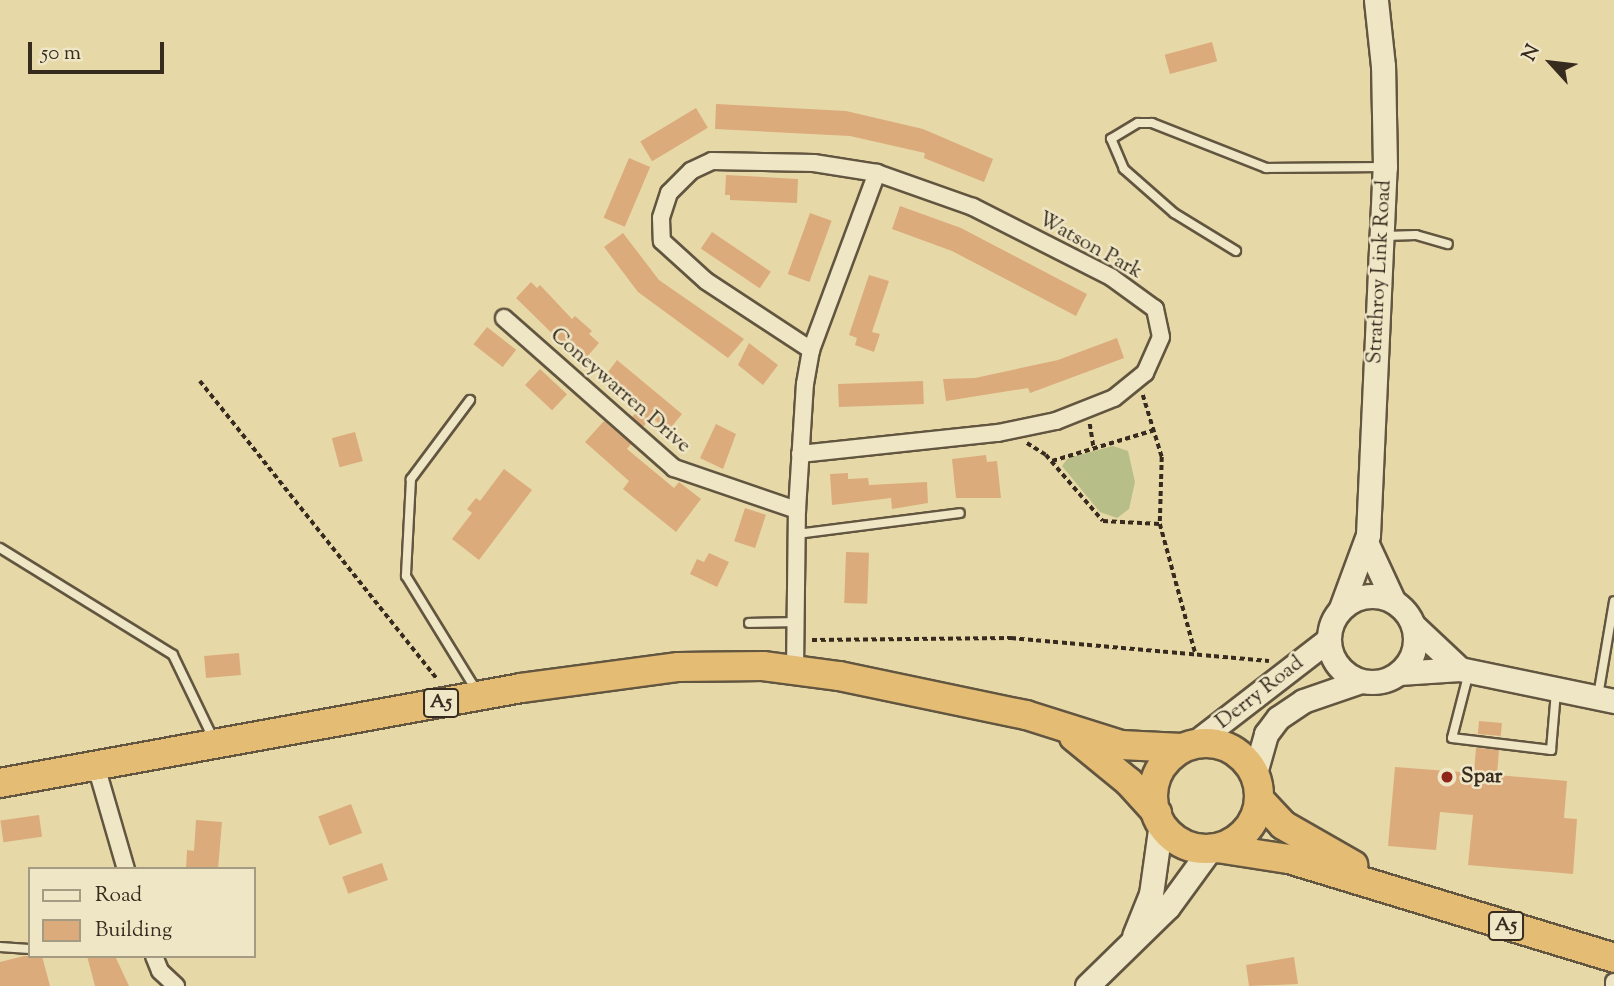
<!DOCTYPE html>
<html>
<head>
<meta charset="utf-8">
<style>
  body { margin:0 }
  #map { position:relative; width:1614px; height:986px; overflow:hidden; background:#e7d8a7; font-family:"Sorts Mill Goudy",serif }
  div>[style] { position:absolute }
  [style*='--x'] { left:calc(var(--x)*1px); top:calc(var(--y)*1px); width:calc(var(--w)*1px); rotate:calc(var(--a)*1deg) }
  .green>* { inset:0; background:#b7be87 }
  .building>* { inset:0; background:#dcab7c; transform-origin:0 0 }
  .path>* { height:3.5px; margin-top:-1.75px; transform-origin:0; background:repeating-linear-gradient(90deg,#362b1e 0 5px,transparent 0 8.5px) }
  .roads { filter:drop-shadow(2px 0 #625640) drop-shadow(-2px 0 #625640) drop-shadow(0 2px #625640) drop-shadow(0 -2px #625640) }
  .lane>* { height:8px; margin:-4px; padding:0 4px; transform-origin:4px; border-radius:4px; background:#efe6c6 }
  .street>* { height:16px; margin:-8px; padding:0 8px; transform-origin:8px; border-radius:8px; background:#efe6c6 }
  .secondary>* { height:23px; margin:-11.5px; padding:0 11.5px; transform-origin:11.5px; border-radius:11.5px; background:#efe6c6 }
  .secondary>.ring { margin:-11.5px; padding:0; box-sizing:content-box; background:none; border:23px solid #efe6c6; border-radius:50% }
  .highway>* { height:28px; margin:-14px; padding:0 14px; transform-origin:14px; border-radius:14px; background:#e4bc74 }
  .highway>.ring { margin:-14px; padding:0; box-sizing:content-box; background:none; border:28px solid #e4bc74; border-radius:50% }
  .dots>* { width:19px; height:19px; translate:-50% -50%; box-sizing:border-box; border:4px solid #efe6c6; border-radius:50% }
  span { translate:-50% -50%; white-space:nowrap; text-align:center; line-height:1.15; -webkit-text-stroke:5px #efe6c6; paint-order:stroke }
  .shield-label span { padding:2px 5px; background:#efe6c6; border:2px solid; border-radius:5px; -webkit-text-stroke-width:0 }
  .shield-label { font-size:19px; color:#362b1e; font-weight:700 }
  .street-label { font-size:21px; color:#362b1e }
  .poi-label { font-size:21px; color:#362b1e; font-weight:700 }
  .left { translate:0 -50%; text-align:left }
  .legend { position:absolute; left:28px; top:867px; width:228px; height:91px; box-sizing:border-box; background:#efe6c6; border:2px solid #a59b83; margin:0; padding:9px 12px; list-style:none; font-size:21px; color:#362b1e }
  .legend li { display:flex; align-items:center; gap:14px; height:35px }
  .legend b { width:35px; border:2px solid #a59b83 }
  .north { position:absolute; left:1516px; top:28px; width:70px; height:70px; -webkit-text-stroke:5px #efe6c6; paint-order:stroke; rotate:297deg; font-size:19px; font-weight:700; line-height:28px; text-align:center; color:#362b1e }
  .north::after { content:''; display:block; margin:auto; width:24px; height:32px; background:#362b1e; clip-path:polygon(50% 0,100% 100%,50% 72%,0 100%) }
  .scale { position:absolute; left:28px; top:42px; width:136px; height:32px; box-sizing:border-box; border:4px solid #362b1e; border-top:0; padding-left:9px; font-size:21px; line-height:24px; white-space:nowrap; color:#362b1e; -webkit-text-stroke:5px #efe6c6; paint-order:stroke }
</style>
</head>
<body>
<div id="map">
  <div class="green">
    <i style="clip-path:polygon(1113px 446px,1128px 451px,1135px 482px,1129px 509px,1117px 518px,1100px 512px,1062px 466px,1068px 458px)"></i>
  </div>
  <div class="building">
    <i style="left:1212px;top:42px;width:20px;height:49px;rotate:75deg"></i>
    <i style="clip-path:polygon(716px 104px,846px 111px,923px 129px,993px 159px,984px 182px,924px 158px,925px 153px,850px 136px,715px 129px)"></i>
    <i style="left:696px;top:108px;width:23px;height:65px;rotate:59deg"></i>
    <i style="left:629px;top:158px;width:23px;height:65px;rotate:23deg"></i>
    <i style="clip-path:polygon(726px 175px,798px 179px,797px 203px,730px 200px,730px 195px,725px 195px)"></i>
    <i style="clip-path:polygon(900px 206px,961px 228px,1087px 294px,1076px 316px,952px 251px,892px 229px)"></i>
    <i style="left:810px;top:213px;width:23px;height:65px;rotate:20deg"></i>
    <i style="left:712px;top:232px;width:71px;height:20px;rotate:34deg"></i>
    <i style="clip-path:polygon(623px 233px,659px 280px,744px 339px,728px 358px,638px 292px,604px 247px)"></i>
    <i style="clip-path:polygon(869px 275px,889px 281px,872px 332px,880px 334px,874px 352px,855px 345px,857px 338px,849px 335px)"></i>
    <i style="clip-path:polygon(531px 282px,537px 288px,540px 285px,572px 319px,575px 316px,592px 331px,589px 334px,599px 343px,585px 359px,569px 344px,566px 347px,516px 298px)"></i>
    <i style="left:487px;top:327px;width:37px;height:22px;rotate:38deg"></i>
    <i style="clip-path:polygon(1117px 338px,1124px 358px,1092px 370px,1030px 393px,1028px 388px,946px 401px,943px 379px,975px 378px,1058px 360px)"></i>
    <i style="clip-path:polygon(749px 343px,778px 365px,763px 385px,738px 365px)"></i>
    <i style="clip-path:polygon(617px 360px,682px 414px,668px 431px,651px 417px,643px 427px,632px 417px,640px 408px,602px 380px)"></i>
    <i style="left:540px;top:369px;width:37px;height:22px;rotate:43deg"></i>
    <i style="left:923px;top:381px;width:23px;height:85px;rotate:88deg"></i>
    <i style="clip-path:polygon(604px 421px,631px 444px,627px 449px,674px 488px,679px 482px,701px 499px,676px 532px,623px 489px,629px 481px,585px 442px)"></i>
    <i style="clip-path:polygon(716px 424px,736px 434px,723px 469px,700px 458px)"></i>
    <i style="left:355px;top:432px;width:30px;height:24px;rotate:75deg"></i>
    <i style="clip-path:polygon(986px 455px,987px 462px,997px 461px,1001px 498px,956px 498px,952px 459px)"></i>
    <i style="clip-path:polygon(504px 469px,532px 490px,479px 560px,452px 539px,472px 513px,467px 509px,476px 498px,480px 501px)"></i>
    <i style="clip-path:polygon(848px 473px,848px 479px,868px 478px,869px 485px,927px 482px,928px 503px,892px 509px,891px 498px,832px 505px,830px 474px)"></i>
    <i style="left:745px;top:508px;width:22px;height:35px;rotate:18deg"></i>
    <i style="left:846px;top:552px;width:23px;height:51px;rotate:2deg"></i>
    <i style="clip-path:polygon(709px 553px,729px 562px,717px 587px,690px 574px,697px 559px,704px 562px)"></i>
    <i style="left:239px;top:653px;width:22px;height:35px;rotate:85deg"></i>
    <i style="left:1479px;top:721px;width:23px;height:13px;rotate:5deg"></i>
    <i style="clip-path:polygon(1476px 748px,1499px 750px,1497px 775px,1567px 781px,1564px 818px,1577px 819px,1573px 874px,1468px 865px,1473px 815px,1440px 812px,1436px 850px,1388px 846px,1395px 767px,1474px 773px)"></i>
    <i style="left:351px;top:804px;width:31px;height:35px;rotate:69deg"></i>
    <i style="left:39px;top:815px;width:22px;height:39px;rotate:82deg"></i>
    <i style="clip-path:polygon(196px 820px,222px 822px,218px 869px,186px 869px,187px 850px,194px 851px)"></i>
    <i style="left:382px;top:863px;width:18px;height:42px;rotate:71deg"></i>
    <i style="clip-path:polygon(24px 956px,42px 956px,50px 986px,0 986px,0 962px)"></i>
    <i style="clip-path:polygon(87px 956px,115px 956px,129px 986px,95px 986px)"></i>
    <i style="clip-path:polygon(1294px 957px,1298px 984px,1249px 986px,1246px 965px)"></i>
  </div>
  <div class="path">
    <i style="--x:200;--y:381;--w:382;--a:51.5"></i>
    <i style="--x:1143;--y:395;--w:65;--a:73"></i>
    <i style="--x:1162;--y:457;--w:67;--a:91.7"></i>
    <i style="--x:1160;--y:524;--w:133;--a:74.7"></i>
    <i style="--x:1090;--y:424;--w:25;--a:81"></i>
    <i style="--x:1027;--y:443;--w:22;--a:32"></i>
    <i style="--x:1046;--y:455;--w:87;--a:49.2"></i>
    <i style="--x:1103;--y:521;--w:57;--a:3"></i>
    <i style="--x:1052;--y:461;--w:108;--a:-16.8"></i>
    <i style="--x:812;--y:640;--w:199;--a:-0.6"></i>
    <i style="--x:1011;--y:638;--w:259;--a:5.1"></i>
  </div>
  <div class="roads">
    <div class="lane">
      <i style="--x:1385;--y:236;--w:31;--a:-2"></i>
      <i style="--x:1416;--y:235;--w:33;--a:16"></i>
      <i style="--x:1236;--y:251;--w:73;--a:-148.5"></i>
      <i style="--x:1174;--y:213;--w:67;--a:-138.7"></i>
      <i style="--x:1124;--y:169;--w:33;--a:-113"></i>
      <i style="--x:1111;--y:139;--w:31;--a:-31"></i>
      <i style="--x:1138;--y:123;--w:14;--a:0"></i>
      <i style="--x:1152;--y:123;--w:123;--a:21.5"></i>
      <i style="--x:1266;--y:168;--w:116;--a:-0.5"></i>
      <i style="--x:470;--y:400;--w:99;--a:126.8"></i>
      <i style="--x:411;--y:479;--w:97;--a:93"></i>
      <i style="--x:406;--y:576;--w:134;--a:58.4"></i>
      <i style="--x:797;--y:534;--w:164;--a:-7.3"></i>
      <i style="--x:0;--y:548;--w:203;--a:31.7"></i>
      <i style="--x:173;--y:655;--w:92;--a:64.3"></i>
      <i style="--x:749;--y:623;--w:47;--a:-1.2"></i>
      <i style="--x:1469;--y:672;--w:68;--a:104.4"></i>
      <i style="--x:1452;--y:738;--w:100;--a:6.9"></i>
      <i style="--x:1551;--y:750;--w:58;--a:-85.1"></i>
      <i style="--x:1598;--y:696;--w:96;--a:-80.4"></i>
      <i style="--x:0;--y:947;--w:29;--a:4"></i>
    </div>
    <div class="street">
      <i style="--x:504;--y:318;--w:227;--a:41.4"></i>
      <i style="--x:674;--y:468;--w:130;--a:18.9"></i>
      <i style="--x:800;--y:454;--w:199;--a:-6.1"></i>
      <i style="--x:998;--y:433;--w:59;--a:-11.7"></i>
      <i style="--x:1056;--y:421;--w:62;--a:-21.6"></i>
      <i style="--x:1114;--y:398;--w:40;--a:-39"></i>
      <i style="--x:1145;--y:373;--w:39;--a:-66"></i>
      <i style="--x:1161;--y:337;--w:29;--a:-102"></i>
      <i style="--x:1155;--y:309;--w:54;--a:-144"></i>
      <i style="--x:1111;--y:277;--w:155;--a:-153.1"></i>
      <i style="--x:973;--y:207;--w:102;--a:-160.5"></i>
      <i style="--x:877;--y:173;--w:64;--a:-171"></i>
      <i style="--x:814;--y:163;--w:102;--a:-178.9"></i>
      <i style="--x:712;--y:161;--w:23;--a:155"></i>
      <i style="--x:691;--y:171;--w:31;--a:135"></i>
      <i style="--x:669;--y:193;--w:26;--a:108"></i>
      <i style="--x:661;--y:218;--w:23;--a:88"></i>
      <i style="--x:662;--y:241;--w:59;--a:42.3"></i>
      <i style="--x:706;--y:281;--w:126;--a:33.3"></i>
      <i style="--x:795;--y:670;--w:160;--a:-89.3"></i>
      <i style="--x:797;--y:510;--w:126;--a:-86.4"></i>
      <i style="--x:805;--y:384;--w:35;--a:-80"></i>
      <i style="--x:811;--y:350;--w:189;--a:-69.6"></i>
      <i style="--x:96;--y:766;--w:107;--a:73.8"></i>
      <i style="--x:154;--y:956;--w:16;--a:68"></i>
      <i style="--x:160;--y:971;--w:22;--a:43"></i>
      <i style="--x:1614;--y:986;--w:4;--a:-90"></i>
    </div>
    <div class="secondary">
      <i style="--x:1367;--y:544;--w:62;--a:65.1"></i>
      <i class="ring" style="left:1329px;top:596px;width:63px;height:63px"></i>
      <i style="--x:1341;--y:608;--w:78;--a:-69.7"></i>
      <i style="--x:1368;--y:535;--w:368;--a:-87.4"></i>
      <i style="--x:1385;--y:167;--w:101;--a:-91.1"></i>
      <i style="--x:1383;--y:66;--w:66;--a:-96.1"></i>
      <i style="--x:1414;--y:626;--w:63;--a:43.1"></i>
      <i style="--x:1399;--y:673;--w:61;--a:-3.8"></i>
      <i style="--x:1460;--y:669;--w:157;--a:11.7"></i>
      <i style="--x:1192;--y:745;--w:172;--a:-37.7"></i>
      <i style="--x:1255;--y:773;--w:41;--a:-74.2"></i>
      <i style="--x:1266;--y:734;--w:20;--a:-53"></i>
      <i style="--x:1278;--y:718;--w:30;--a:-34"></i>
      <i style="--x:1303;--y:701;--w:61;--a:-19"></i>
      <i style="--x:1134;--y:936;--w:45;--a:-68"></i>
      <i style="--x:1151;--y:894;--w:72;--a:-82"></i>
      <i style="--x:1087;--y:986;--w:113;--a:-44.3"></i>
      <i style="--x:1168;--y:907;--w:73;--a:-53.9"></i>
    </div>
    <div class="highway">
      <i style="--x:1074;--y:737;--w:71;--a:39.3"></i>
      <i style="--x:1129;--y:782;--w:42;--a:47.9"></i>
      <i class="ring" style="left:1153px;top:743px;width:78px;height:78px"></i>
      <i style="--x:0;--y:783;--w:530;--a:-10.33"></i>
      <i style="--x:521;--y:688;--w:159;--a:-7.6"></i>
      <i style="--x:679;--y:667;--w:84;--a:-0.7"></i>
      <i style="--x:763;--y:666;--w:77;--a:7.5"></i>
      <i style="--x:839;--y:676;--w:191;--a:11.8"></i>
      <i style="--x:1026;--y:715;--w:100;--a:17.5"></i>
      <i style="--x:1121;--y:745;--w:61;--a:2.8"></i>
      <i style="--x:1259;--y:799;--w:35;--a:47"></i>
      <i style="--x:1283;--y:825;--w:81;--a:29.7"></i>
      <i style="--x:1217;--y:848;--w:73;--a:8.7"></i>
      <i style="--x:1289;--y:859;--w:340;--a:16.9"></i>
    </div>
  </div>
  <div class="dots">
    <i style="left:1447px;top:777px;background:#8f2418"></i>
  </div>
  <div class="shield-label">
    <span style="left:441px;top:703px">A5</span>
    <span style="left:1506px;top:926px">A5</span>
  </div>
  <div class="street-label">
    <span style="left:1090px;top:246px;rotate:29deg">Watson Park</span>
    <span style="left:1380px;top:272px;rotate:-87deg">Strathroy Link Road</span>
    <span style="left:620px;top:391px;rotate:41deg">Coneywarren Drive</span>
    <span style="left:1260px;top:693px;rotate:-38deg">Derry Road</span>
  </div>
  <div class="poi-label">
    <span class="left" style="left:1461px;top:777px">Spar</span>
  </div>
  <ul class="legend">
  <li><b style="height:9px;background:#efe6c6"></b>Road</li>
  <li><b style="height:19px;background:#dcab7c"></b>Building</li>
  </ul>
  <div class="north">N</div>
  <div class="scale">50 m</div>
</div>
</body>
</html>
